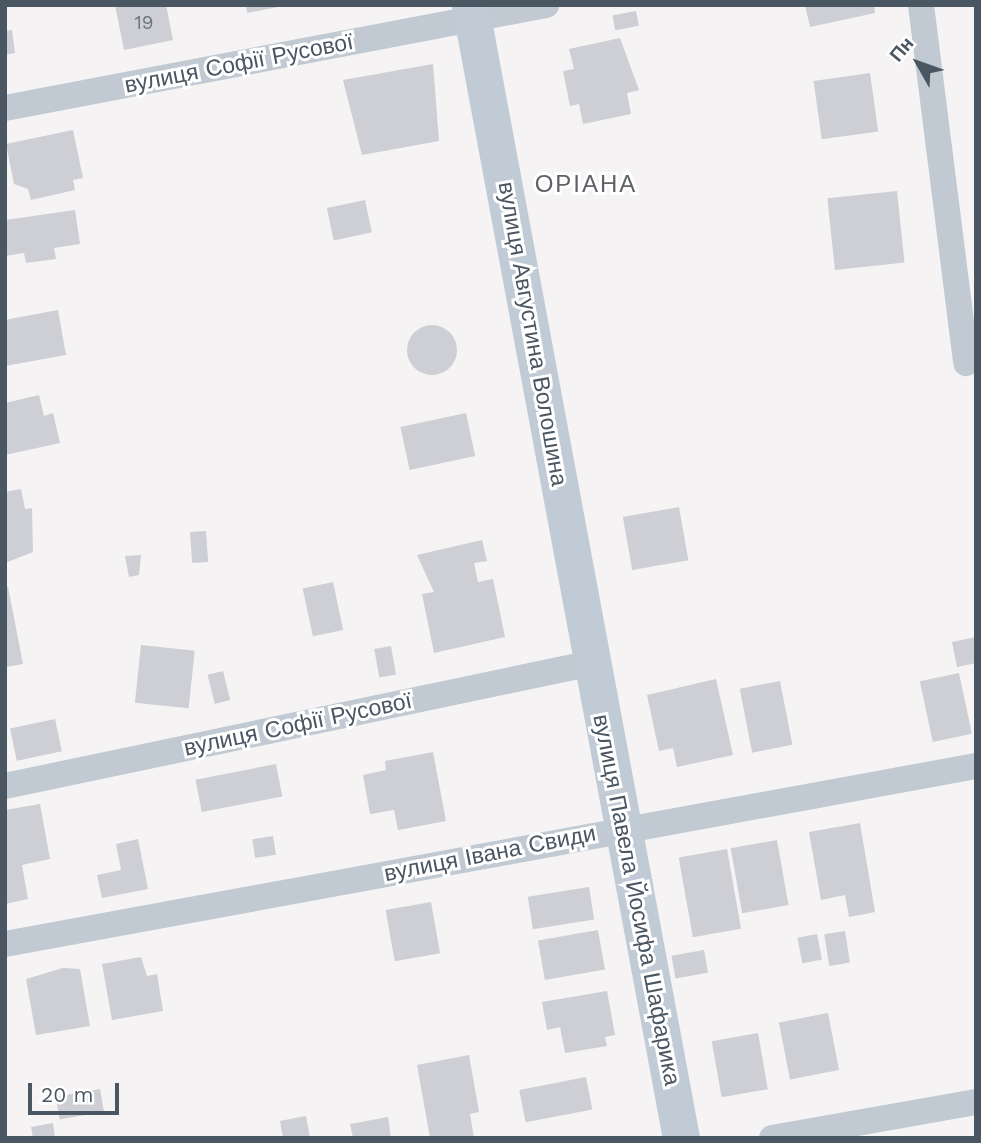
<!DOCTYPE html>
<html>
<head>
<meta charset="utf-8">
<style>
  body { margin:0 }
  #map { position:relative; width:981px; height:1143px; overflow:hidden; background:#f5f3f3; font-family:"Work Sans",sans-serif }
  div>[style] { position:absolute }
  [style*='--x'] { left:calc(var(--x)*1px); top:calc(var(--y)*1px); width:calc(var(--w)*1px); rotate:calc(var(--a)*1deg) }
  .building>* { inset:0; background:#cdcfd5; transform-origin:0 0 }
  .round { border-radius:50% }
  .street>* { height:26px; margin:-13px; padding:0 13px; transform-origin:13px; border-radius:13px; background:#c1cad2 }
  .secondary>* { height:37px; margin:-18.5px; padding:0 18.5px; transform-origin:18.5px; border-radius:18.5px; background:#c1cbd6 }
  span { translate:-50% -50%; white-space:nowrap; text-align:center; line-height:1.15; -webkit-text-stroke:6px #fff; paint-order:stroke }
  .number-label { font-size:19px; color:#6b747e }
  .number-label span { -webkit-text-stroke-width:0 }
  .street-label { font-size:23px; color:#4a5661 }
  .neighbourhood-label { font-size:24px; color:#5f6368; letter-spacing:2px }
  .frame { position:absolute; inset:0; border:7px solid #4a5661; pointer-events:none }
  .north { position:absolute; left:883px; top:28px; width:70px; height:70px; -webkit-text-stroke:5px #fff; paint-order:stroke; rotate:310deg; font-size:19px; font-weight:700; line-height:28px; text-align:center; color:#4a5661 }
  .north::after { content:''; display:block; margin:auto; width:24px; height:32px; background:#4a5661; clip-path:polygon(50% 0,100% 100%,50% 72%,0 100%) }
  .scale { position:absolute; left:28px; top:1083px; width:91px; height:32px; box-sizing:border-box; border:4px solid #4a5661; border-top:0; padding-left:9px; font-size:21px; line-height:24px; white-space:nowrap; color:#4a5661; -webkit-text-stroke:5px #fff; paint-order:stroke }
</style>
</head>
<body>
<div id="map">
  <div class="building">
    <i style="clip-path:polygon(115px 5px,166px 5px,173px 40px,124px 50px)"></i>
    <i style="clip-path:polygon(246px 5px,278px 5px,278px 7px,247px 13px)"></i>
    <i style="clip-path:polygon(805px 5px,874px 5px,875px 13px,810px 27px)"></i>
    <i style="left:636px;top:11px;width:15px;height:24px;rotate:79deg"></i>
    <i style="clip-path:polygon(12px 30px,15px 53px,5px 55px,5px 31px)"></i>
    <i style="clip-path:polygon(620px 38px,639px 90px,627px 93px,631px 114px,583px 124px,579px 104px,570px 106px,563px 71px,574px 69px,569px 49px)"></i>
    <i style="clip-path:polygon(433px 64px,439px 141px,362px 155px,343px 80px)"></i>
    <i style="left:870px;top:73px;width:59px;height:57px;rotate:82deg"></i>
    <i style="clip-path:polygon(73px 130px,83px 178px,73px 180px,75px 190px,31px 200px,28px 189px,14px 184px,6px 144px)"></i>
    <i style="left:897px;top:191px;width:72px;height:70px;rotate:84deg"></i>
    <i style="left:365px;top:200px;width:33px;height:39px;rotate:78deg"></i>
    <i style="clip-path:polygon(75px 210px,80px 244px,54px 248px,56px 259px,26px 263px,24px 253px,5px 256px,5px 220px)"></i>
    <i style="clip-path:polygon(58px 310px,66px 355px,5px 366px,5px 320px)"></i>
    <i class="round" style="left:407px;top:325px;width:50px;height:50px"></i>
    <i style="clip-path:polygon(39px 395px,44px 416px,53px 413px,60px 443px,5px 455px,5px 403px)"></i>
    <i style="left:466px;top:413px;width:44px;height:67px;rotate:78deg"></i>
    <i style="clip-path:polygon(21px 489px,25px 509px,32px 508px,33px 552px,5px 563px,5px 492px)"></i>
    <i style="left:679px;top:507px;width:54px;height:57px;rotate:80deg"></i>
    <i style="left:206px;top:531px;width:31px;height:16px;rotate:86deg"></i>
    <i style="clip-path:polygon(482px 540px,487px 561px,474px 563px,478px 582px,493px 579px,505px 637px,434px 653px,422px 594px,434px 592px,417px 555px)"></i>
    <i style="clip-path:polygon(141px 555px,139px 575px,129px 577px,125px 556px)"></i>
    <i style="left:333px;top:582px;width:49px;height:31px;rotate:78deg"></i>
    <i style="clip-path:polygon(8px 587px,23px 664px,5px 667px,5px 588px)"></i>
    <i style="clip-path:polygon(976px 637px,976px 663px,957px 667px,952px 642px)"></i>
    <i style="left:141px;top:645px;width:54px;height:58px;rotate:6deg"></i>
    <i style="left:391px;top:646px;width:29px;height:17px;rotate:80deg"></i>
    <i style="left:223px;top:671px;width:30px;height:16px;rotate:76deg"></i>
    <i style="left:959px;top:673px;width:62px;height:40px;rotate:78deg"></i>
    <i style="clip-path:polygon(716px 679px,733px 755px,677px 767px,673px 748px,659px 751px,647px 695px)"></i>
    <i style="left:780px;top:681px;width:65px;height:41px;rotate:79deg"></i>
    <i style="left:55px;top:719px;width:33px;height:46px;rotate:78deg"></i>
    <i style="clip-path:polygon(433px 752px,446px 821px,398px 830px,394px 810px,370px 814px,363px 775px,386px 770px,385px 761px)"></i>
    <i style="left:276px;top:764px;width:33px;height:82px;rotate:79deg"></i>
    <i style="clip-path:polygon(40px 804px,50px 859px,22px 865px,28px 899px,5px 904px,5px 810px)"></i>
    <i style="clip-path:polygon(860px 823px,875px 912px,849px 917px,845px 895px,821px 900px,809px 832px)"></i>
    <i style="left:273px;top:836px;width:19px;height:21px;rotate:81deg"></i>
    <i style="clip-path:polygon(138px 839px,148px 889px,102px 898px,97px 875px,121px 870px,116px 844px)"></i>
    <i style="left:777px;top:840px;width:66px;height:47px;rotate:80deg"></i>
    <i style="left:727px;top:849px;width:81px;height:49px;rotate:80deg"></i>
    <i style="left:589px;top:887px;width:33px;height:62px;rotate:81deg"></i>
    <i style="left:431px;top:902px;width:52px;height:46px;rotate:80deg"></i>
    <i style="left:598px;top:930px;width:40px;height:61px;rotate:80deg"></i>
    <i style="left:845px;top:931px;width:32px;height:21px;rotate:81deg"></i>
    <i style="left:817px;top:934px;width:26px;height:20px;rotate:79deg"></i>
    <i style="left:704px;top:950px;width:23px;height:33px;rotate:80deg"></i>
    <i style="clip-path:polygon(141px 957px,147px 976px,157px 974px,163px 1011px,112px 1020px,102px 964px)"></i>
    <i style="clip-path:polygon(63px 968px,80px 969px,90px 1026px,36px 1035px,26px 979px)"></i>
    <i style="clip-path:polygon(607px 991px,615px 1035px,605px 1037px,607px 1046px,565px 1053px,560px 1027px,547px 1030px,542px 1002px)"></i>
    <i style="left:828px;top:1013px;width:58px;height:50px;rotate:79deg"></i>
    <i style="left:758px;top:1033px;width:57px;height:47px;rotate:80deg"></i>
    <i style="clip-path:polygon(469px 1055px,479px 1112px,470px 1114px,474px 1138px,430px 1138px,417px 1065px)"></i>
    <i style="left:586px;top:1077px;width:33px;height:68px;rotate:79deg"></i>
    <i style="left:100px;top:1089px;width:23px;height:45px;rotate:80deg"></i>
    <i style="clip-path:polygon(306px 1116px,310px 1138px,283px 1138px,280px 1121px)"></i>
    <i style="clip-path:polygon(388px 1117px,391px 1138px,353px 1138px,350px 1124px)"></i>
    <i style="clip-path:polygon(53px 1123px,55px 1138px,33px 1138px,31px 1127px)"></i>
  </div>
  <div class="street">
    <i style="--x:921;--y:5;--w:361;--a:82.8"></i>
    <i style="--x:5;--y:108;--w:551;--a:-10.78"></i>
    <i style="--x:5;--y:786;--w:600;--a:-11.83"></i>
    <i style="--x:5;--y:944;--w:987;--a:-10.39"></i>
    <i style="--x:772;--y:1138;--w:207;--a:-10"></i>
  </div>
  <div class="secondary">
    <i style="--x:470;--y:5;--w:1152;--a:79.45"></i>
  </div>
  <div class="number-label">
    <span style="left:144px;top:23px">19</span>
  </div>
  <div class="street-label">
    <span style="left:239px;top:64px;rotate:-11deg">вулиця Софії Русової</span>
    <span style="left:532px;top:334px;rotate:80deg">вулиця Августина Волошина</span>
    <span style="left:298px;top:725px;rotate:-12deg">вулиця Софії Русової</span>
    <span style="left:490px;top:854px;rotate:-11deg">вулиця Івана Свиди</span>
    <span style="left:636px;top:900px;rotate:79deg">вулиця Павела Йосифа Шафарика</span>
  </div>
  <div class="neighbourhood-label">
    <span style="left:586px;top:185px">ОРІАНА</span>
  </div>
  <div class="frame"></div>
  <div class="north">Пн</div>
  <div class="scale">20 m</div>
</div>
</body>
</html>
